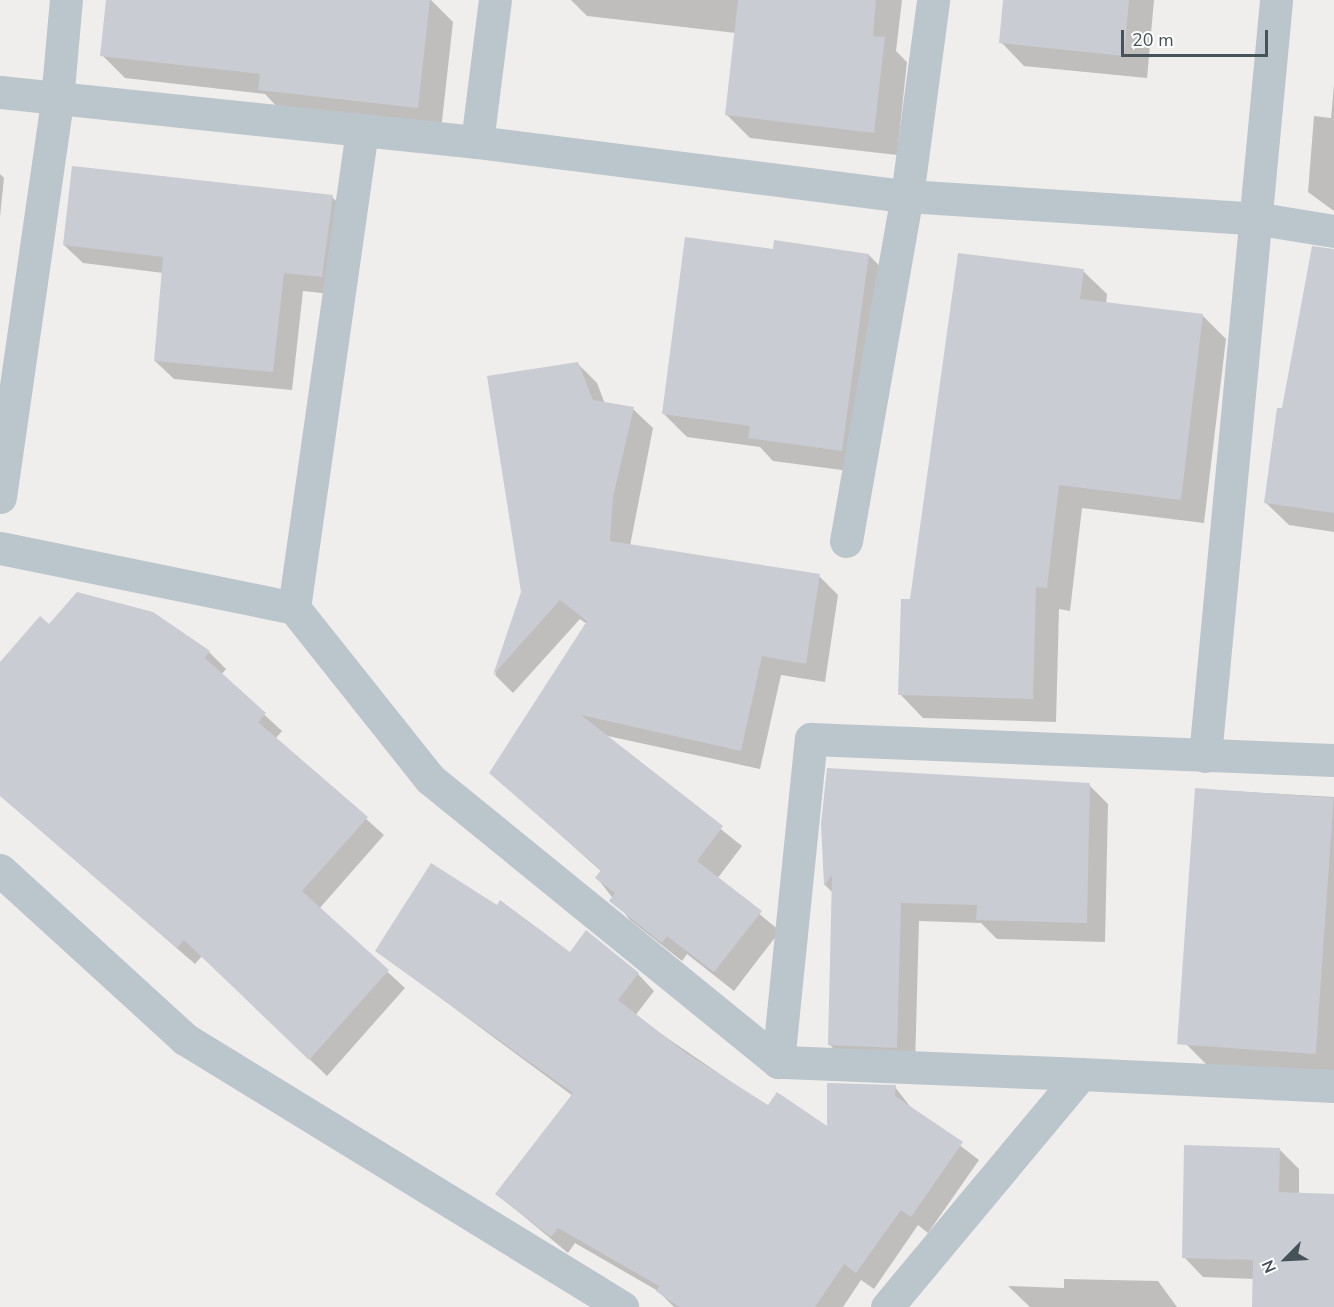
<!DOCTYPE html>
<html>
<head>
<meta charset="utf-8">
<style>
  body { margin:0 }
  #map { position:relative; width:1334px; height:1307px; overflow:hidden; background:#f0eded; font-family:"Nunito Sans",sans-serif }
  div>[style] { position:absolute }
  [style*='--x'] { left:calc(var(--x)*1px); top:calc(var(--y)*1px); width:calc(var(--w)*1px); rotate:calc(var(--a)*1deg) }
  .shadow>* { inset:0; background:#0003 }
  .building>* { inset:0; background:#c9ccd2; transform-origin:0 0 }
  .street>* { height:33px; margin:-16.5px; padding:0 16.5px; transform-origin:16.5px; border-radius:16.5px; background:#bbc6cc }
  span { translate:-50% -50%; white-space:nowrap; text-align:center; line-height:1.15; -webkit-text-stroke:5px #fff; paint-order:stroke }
  .north { position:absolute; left:1256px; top:1229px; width:60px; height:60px; -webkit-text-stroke:4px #fff; paint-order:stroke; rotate:246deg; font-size:16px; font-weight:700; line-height:24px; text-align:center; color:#45525a }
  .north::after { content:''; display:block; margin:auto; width:21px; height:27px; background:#45525a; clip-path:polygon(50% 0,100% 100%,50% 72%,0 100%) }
  .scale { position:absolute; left:1121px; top:30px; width:147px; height:27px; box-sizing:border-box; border:3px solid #45525a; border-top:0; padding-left:8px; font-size:18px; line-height:21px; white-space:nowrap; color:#45525a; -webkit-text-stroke:4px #fff; paint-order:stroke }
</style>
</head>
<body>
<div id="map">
  <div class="shadow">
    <i style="clip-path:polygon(109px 0,431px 0,453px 22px,441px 130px,283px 113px,265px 94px,125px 78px,102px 55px)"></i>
    <i style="clip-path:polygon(571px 0,902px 0,896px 51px,907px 62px,897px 155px,750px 138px,727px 115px,736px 33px,587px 16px)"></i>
    <i style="clip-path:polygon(1005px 0,1154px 0,1147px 78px,1024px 66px,1001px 42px)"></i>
    <i style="clip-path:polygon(1334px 84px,1334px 211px,1308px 192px,1314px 116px,1331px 118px)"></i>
    <i style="clip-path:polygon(0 174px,4px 178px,0 217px)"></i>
    <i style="clip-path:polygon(332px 197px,351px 215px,340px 295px,303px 291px,292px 390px,174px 379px,155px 361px,163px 273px,83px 263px,64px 245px)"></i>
    <i style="clip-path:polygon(775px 250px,869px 255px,892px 279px,865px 473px,773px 461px,760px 447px,687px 437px,664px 414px)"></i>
    <i style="clip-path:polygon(1083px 271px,1107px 294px,1106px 304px,1202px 315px,1226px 339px,1204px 523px,1082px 508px,1070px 611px,1059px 609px,1056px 722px,923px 718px,900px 694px,911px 601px)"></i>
    <i style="clip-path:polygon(1334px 300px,1334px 532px,1289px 525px,1265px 502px,1283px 410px)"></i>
    <i style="clip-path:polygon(578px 364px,597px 383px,605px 404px,633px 409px,653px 428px,630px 546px,819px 576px,838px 595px,825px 682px,781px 675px,760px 769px,603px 735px,742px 846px,717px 879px,780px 931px,734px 991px,687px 954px,682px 961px,630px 920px,597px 878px,602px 872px,491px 773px,587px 624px,580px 619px,513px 693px,495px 675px,522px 592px)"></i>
    <i style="clip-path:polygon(49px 626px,209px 652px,226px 669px,221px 675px,282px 731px,276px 738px,384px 835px,319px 909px,405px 988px,327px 1076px,202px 956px,195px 964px,0 795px,0 664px)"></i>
    <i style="clip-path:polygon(1089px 785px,1108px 804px,1105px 942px,997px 939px,981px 923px,919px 921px,915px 1066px,849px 1064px,830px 1045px,833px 893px,825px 885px,823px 824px)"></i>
    <i style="clip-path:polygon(1197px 789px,1334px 797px,1334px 1083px,1210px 1068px,1187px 1045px)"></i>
    <i style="clip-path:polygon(377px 951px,570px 954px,638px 974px,654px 991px,635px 1016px,768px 1107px,828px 1129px,895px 1087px,912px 1109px,979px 1160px,928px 1233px,918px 1225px,874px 1289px,861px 1280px,843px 1307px,674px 1307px,658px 1291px,575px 1243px,568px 1253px,497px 1194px,573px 1096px)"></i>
    <i style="clip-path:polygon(1279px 1149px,1299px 1169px,1299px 1195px,1334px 1197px,1334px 1307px,1254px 1307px,1254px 1279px,1203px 1277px,1184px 1257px)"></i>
    <i style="clip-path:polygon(1064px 1279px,1158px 1281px,1177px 1307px,1030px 1307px,1008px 1286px,1064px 1288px)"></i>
  </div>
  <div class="building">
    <i style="clip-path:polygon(106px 0,430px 0,418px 108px,258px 90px,260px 74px,100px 56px)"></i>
    <i style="clip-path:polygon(738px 0,876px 0,873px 36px,885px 37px,874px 133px,725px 115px)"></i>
    <i style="clip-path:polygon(1003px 0,1129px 0,1124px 56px,999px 43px)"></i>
    <i style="clip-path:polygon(72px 166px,333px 195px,322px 277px,284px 273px,273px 372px,154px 361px,163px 257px,63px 245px)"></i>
    <i style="clip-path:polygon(685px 237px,773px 249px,774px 240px,869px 254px,842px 451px,748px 438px,750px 426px,662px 414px)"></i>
    <i style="clip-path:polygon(1312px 246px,1334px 249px,1334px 513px,1264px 503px,1277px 408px,1282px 408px)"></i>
    <i style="clip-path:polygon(958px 253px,1084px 269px,1080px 299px,1203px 314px,1181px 500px,1059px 485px,1047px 588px,1036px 587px,1033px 699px,898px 695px,901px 599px,910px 599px)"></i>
    <i style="clip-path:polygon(578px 362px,593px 400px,634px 407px,613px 497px,610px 541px,820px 574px,806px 664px,762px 656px,741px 751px,581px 715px,723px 826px,697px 861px,762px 911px,714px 972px,667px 936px,662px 943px,609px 901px,615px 893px,595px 878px,601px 870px,489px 773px,587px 621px,560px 600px,493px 675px,521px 592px,487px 376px)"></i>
    <i style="clip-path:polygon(77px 592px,153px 612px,210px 651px,205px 658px,266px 713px,258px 722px,368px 817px,302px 891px,389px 970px,309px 1060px,184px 940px,177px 948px,0 796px,0 662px,40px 616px,49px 624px)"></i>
    <i style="clip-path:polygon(827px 768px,1090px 783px,1087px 923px,976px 920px,977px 905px,901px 903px,897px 1048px,828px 1045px,832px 875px,824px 886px,821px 824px)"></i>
    <i style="left:1195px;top:788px;width:139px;height:257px;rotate:4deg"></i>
    <i style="clip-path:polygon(431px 863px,497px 905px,500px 900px,570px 952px,586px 930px,639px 973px,618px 1000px,686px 1053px,768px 1105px,777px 1092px,827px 1126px,827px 1083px,896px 1085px,895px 1096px,963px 1142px,911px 1217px,901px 1210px,856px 1273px,844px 1264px,815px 1307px,679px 1307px,656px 1291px,659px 1286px,558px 1228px,551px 1237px,495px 1194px,573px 1093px,375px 951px)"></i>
    <i style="clip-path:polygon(1184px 1145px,1280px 1148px,1279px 1192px,1334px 1194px,1334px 1307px,1252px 1307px,1253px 1260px,1182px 1258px)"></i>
  </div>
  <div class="street">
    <i style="--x:0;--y:92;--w:480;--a:6"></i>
    <i style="--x:477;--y:142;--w:433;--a:7.2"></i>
    <i style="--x:907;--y:196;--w:354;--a:3.7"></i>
    <i style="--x:1260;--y:219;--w:75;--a:9.2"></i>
    <i style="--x:477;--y:142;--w:143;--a:-82.8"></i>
    <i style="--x:0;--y:497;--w:401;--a:-81.8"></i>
    <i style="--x:57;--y:100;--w:100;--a:-84.9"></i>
    <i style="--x:846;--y:541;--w:350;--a:-80"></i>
    <i style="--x:907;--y:196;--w:198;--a:-82.4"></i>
    <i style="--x:0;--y:548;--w:300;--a:11.5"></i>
    <i style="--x:294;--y:608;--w:218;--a:51.5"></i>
    <i style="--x:430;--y:779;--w:449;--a:39.1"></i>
    <i style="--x:294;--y:608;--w:483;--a:-81.9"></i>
    <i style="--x:1205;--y:756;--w:759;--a:-84.63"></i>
    <i style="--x:0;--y:870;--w:251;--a:42.4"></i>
    <i style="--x:185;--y:1039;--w:513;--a:31.52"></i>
    <i style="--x:1081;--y:1074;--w:253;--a:2.7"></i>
    <i style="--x:887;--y:1307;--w:303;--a:-50.2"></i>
    <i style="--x:1081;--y:1074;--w:303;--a:-177.7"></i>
    <i style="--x:778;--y:1062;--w:325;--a:-84.2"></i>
    <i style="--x:811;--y:739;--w:523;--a:2.3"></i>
  </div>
  <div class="north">N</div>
  <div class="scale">20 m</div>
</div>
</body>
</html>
